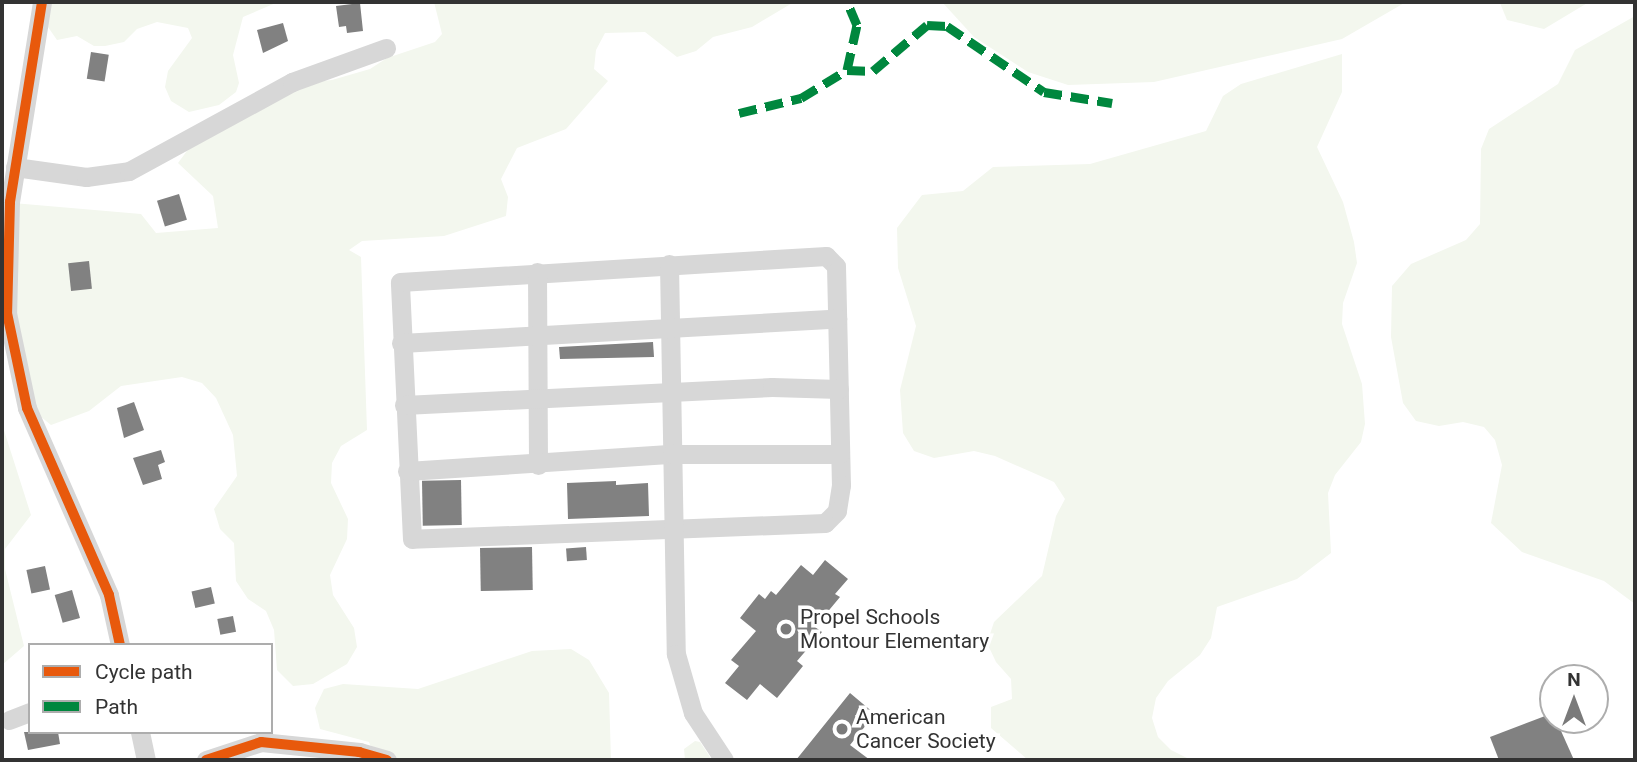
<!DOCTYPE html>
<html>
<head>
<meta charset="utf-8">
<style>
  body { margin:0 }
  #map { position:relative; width:1637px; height:762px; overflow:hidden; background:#fff; font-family:Roboto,sans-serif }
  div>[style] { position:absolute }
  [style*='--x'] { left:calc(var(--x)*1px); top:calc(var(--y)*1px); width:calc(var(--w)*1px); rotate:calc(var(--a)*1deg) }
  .green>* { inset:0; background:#f3f7ee }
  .building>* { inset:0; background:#818181; transform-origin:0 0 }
  .minor>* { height:19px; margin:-9.5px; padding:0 9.5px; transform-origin:9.5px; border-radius:9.5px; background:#d7d7d7 }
  .quiet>* { height:9px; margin-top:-4.5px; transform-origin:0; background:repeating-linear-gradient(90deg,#00873e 0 18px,transparent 0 27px) }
  .cycleway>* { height:10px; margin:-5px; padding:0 5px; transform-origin:5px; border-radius:5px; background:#e8590c }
  .dots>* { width:19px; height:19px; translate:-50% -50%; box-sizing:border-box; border:4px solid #fff; border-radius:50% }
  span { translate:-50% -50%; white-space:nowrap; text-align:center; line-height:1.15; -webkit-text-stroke:7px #fff; paint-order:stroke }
  .poi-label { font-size:21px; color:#333 }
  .left { translate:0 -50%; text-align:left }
  .frame { position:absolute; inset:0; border:4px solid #333; pointer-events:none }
  .legend { position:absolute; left:28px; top:643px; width:245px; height:91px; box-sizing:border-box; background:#fff; border:2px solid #adadad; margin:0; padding:9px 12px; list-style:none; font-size:21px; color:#333 }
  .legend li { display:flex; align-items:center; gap:14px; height:35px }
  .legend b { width:35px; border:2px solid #adadad }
  .north { position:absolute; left:1539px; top:664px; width:70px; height:70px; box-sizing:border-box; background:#fff; border:2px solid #adadad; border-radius:50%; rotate:0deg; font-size:19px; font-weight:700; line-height:28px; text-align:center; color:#333 }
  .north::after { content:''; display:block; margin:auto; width:24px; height:32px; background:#7a7a7a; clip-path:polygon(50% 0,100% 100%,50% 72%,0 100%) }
</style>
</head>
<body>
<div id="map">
  <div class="green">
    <i style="clip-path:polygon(44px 2px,278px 2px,243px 17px,233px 55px,239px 83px,236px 92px,219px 105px,189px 112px,171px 101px,165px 87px,168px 71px,192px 38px,188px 28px,157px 22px,137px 29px,124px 42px,105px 46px,94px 46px,77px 36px,57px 40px,41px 17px)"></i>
    <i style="clip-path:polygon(434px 2px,794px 2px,752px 27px,713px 37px,696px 51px,677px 57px,645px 32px,605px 33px,596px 50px,594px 69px,608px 81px,566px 129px,517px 148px,501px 179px,508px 197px,506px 216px,444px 236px,362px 241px,349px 250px,361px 257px,367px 430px,341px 446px,332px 463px,331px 483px,348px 519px,347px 539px,330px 575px,333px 595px,354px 628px,357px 647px,347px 664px,313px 684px,293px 686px,277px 670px,274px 630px,266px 611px,248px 599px,236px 581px,234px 543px,220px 529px,214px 509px,237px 476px,233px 435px,216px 398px,202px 383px,182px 377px,121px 386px,89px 411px,51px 425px,30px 408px,9px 313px,13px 203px,141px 214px,156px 233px,218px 228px,213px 196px,178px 163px,201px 132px,295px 84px,332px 80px,370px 69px,387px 58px,435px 42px,442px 34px)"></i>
    <i style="clip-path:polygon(942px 2px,1406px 2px,1342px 39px,1154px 82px,1068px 85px,1028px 72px,974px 37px)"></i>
    <i style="clip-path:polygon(1589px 2px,1544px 29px,1507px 20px,1500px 3px)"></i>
    <i style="clip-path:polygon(1635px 16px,1635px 604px,1604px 581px,1522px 552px,1491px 523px,1502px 465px,1495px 440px,1484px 427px,1463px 422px,1439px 426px,1416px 421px,1403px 403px,1391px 337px,1392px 286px,1411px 264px,1466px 240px,1480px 224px,1481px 149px,1489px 129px,1558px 84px,1575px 50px)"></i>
    <i style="clip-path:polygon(1342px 54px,1342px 92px,1317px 147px,1343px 202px,1354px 242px,1357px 263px,1343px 303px,1342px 324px,1362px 384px,1365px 424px,1361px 442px,1335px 475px,1328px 493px,1331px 553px,1297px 579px,1217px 607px,1211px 638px,1200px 655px,1168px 681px,1156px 698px,1152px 718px,1158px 737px,1171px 750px,1191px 760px,1028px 760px,991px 728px,991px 707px,1012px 699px,1011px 679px,996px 662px,987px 643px,994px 622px,1042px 576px,1056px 516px,1065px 499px,1054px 482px,995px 456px,974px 451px,934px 458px,914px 451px,903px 433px,900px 390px,916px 326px,898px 268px,897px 228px,922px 195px,963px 191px,993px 167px,1090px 164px,1206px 131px,1223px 96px,1241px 84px)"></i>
    <i style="clip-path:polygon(2px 424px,31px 515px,5px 549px,5px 569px,24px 646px,2px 665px)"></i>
    <i style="clip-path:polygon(571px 649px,589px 660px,609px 693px,611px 760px,376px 760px,369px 742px,320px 729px,315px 708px,324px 689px,343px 684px,418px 689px,532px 651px)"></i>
    <i style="clip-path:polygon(695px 741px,700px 742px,712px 760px,685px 760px,684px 749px)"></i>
  </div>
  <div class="building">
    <i style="clip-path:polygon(360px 3px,363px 31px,347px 33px,346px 26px,339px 27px,336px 6px)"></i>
    <i style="clip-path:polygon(283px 23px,288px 41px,263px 53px,257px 30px)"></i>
    <i style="left:91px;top:52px;width:18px;height:27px;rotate:9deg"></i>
    <i style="left:179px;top:194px;width:27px;height:23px;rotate:73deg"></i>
    <i style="left:89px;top:261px;width:28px;height:21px;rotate:84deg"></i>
    <i style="clip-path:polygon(653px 342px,654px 357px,560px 359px,559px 347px)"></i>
    <i style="clip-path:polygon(134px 402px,144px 430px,124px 438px,117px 408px)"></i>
    <i style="clip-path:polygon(161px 450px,165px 462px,158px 465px,162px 479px,143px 485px,133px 458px)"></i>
    <i style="left:461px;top:480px;width:45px;height:39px;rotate:89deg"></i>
    <i style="clip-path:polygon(616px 481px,616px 485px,648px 483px,649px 516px,568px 519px,567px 483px)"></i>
    <i style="left:532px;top:547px;width:43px;height:52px;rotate:89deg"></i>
    <i style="left:586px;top:547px;width:13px;height:20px;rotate:86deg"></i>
    <i style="clip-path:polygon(825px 560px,848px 579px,835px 594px,840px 597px,815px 627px,822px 632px,797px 661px,803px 666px,777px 698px,760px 684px,747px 700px,725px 683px,739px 666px,731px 660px,756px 631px,740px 618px,759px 594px,765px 599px,771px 591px,776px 595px,801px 565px,813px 575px)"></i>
    <i style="left:45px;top:566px;width:24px;height:19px;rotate:78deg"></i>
    <i style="left:211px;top:587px;width:17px;height:20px;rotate:77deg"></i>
    <i style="left:72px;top:590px;width:29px;height:18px;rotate:74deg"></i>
    <i style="left:233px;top:616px;width:16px;height:16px;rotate:79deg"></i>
    <i style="clip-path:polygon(850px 693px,875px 714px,850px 745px,870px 760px,796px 760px)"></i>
    <i style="clip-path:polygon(1553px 713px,1574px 760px,1499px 760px,1490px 737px)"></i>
    <i style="clip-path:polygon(24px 732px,58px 732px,60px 744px,28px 750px)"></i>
  </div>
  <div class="minor">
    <i style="--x:42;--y:2;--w:203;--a:99.1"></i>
    <i style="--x:10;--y:202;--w:111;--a:91.5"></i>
    <i style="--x:7;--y:313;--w:97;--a:78.1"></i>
    <i style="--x:27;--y:408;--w:204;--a:66.3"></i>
    <i style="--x:109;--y:595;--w:51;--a:77.6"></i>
    <i style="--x:15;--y:167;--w:72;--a:8"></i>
    <i style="--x:86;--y:177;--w:43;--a:-7.9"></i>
    <i style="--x:129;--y:171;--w:186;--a:-28.6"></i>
    <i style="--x:292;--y:82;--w:100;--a:-19.9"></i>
    <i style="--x:826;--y:256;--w:14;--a:45"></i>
    <i style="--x:836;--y:266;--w:219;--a:88.7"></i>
    <i style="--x:841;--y:485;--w:26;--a:99"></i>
    <i style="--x:837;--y:511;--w:17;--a:135"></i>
    <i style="--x:825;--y:523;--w:413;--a:177.8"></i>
    <i style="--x:412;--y:539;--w:257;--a:-92.7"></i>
    <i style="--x:400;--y:282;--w:427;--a:-3.5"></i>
    <i style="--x:669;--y:264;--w:390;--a:89"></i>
    <i style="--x:676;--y:654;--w:61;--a:73.9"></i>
    <i style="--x:693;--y:713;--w:56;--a:56.6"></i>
    <i style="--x:537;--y:272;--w:193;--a:89.7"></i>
    <i style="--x:401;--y:343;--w:437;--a:-3.2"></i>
    <i style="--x:404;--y:405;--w:368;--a:-2.8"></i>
    <i style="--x:772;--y:387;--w:67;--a:1.7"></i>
    <i style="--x:407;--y:471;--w:266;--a:-3.7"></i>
    <i style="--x:672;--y:454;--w:168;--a:0"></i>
    <i style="--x:9;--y:720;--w:22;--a:-21"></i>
    <i style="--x:140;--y:732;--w:29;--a:78"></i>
    <i style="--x:206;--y:760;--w:58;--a:-18.1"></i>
    <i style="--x:261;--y:742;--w:99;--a:5.8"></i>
    <i style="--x:359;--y:752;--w:29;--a:16"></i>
  </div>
  <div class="quiet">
    <i style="--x:847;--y:70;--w:26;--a:2"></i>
    <i style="--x:873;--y:71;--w:71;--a:-40.4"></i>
    <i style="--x:927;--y:25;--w:20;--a:3"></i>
    <i style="--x:947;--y:26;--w:117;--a:34.2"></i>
    <i style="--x:1044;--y:92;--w:69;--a:9.2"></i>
    <i style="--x:739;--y:113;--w:64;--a:-13.6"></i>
    <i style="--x:801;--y:98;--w:54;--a:-31.3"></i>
    <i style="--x:847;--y:70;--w:46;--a:-77.5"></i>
    <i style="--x:857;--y:25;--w:25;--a:-113"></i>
  </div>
  <div class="cycleway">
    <i style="--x:42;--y:2;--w:203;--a:99.1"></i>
    <i style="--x:10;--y:202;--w:111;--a:91.5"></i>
    <i style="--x:7;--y:313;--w:97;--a:78.1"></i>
    <i style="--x:27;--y:408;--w:204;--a:66.3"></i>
    <i style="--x:109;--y:595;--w:51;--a:77.6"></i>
    <i style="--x:206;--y:760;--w:58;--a:-18.1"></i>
    <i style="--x:261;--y:742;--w:99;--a:5.8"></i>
    <i style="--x:359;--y:752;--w:29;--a:16"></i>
  </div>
  <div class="dots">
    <i style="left:786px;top:629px;background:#7a7a7a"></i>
    <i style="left:842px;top:729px;background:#7a7a7a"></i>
  </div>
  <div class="poi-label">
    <span class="left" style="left:800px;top:629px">Propel Schools<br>Montour Elementary</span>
    <span class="left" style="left:856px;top:729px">American<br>Cancer Society</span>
  </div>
  <div class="frame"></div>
  <ul class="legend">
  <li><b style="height:9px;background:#e8590c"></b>Cycle path</li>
  <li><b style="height:9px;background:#00873e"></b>Path</li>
  </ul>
  <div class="north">N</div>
</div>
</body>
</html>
